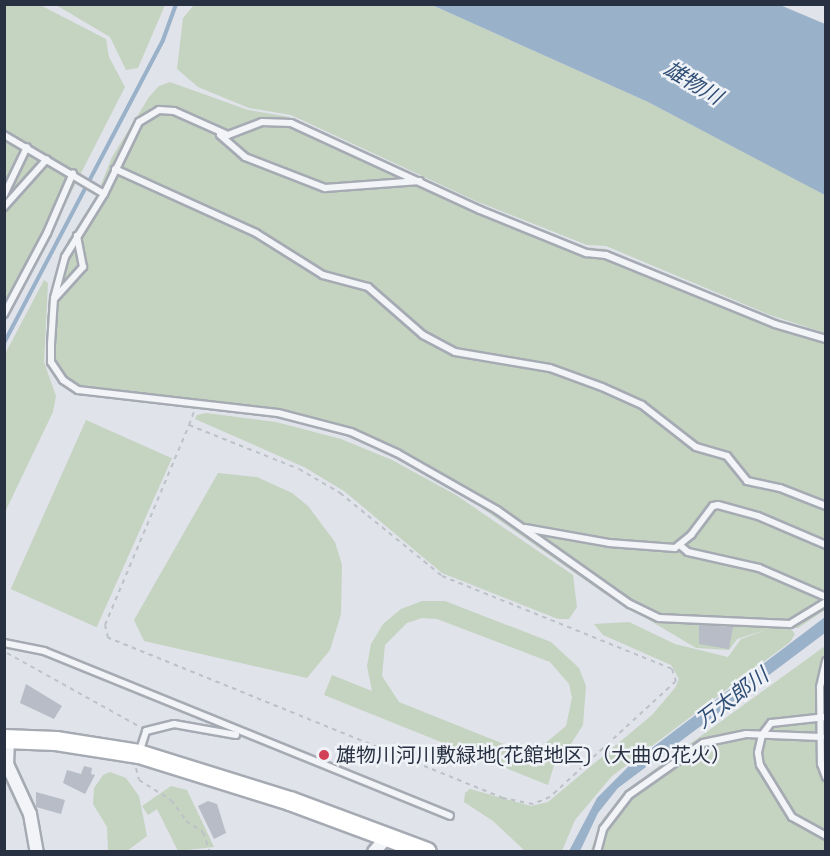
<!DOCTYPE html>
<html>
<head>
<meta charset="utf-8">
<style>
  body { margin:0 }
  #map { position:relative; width:830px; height:856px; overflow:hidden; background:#e0e3e9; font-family:"Space Grotesk","Noto Sans JP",sans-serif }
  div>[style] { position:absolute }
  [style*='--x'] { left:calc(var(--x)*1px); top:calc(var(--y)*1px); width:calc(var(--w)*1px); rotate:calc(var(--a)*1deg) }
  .green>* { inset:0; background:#c5d3c1; transform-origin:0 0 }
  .water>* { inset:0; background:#9ab1ca }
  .stream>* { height:4px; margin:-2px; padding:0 2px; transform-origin:2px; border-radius:2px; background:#9ab1ca }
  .building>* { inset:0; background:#b7bcc6 }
  .path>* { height:2px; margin-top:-1px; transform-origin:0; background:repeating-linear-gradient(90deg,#bdc1c8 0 4.5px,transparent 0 9px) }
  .roads { filter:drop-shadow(2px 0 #a5aab3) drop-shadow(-2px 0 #a5aab3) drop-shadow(0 2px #a5aab3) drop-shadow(0 -2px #a5aab3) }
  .lane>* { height:6px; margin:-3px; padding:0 3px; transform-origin:3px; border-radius:3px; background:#f2f4f7 }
  .street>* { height:12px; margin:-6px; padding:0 6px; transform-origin:6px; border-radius:6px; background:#f2f4f7 }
  .secondary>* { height:18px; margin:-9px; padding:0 9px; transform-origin:9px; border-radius:9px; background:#fff }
  .dots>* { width:16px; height:16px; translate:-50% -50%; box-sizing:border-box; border:3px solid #eff2f7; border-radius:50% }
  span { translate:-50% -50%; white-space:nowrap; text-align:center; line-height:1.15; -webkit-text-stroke:5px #eff2f7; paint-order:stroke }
  .poi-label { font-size:20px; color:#283141 }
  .left { translate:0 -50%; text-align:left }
  .water-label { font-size:21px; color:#314f76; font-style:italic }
  .frame { position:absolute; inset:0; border:6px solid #283141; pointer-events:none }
</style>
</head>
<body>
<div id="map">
  <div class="green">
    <i style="clip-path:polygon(5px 5px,40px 5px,106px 39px,109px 57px,125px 87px,5px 322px)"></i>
    <i style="clip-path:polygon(56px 5px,165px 5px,138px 68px,126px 70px,110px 37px)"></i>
    <i style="clip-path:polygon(194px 5px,432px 5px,648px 102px,811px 187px,825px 195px,825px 333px,770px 315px,606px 246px,587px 245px,478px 202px,291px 115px,249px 108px,198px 87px,177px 69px,183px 18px)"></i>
    <i style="clip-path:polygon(170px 82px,248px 110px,289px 117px,477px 205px,585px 247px,606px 249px,771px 318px,825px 336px,825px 610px,798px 628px,779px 628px,791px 629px,795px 634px,790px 642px,612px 776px,575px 820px,562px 851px,525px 851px,493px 821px,464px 802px,465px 793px,470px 789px,531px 806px,548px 802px,652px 715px,675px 688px,679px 679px,671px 665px,603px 635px,594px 624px,629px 622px,675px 644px,728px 657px,741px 639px,769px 629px,737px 639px,729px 650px,696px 648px,602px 592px,459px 492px,396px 456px,352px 438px,280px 417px,79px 395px,62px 386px,47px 363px,47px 315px,68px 240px,92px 207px,112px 157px,149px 97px,159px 86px)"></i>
    <i style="clip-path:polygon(44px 280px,48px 283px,44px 362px,56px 396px,53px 412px,5px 512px,5px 354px)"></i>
    <i style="clip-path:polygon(206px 413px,276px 422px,341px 439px,392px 460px,456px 495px,573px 575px,577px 607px,569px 619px,558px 619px,442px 573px,344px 491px,304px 467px,195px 419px,197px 415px)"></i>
    <i style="left:86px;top:420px;width:94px;height:185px;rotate:24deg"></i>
    <i style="clip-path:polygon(218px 473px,257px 477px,292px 493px,308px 506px,335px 542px,342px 565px,341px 614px,330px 650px,307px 678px,144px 641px,134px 620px)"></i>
    <i style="clip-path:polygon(evenodd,422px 601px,445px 601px,551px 642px,579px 668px,586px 686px,583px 725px,571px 744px,557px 756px,548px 785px,324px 695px,332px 675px,372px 691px,367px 666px,371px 644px,383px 624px,401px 609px,422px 601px,422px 618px,437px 619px,550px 662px,569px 684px,572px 698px,566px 726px,542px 746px,511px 747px,399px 702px,382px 676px,385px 645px,407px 623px,422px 618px)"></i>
    <i style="clip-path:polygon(825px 646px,825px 851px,590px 852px,603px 819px,629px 788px)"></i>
    <i style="clip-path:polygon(110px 772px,126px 778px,139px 796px,147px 836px,127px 851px,108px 851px,107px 827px,93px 804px,94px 788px,103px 775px)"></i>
    <i style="clip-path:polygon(171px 786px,187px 790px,214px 847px,178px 851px,157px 809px,148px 815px,142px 806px)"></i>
  </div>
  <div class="water">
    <i style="clip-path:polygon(780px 5px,825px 24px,825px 195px,648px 102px,432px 5px)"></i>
    <i style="clip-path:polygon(825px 617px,825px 633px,618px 788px,598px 813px,580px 851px,569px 851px,597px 798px,632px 763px)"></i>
  </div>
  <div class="stream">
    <i style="--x:4;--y:343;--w:342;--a:-62.3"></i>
    <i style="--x:163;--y:40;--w:38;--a:-70"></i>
  </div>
  <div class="building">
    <i style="clip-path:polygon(699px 625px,733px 627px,729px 649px,699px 644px)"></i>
    <i style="clip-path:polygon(26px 684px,62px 706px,54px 719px,20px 703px)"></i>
    <i style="clip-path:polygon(84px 766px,92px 768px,91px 774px,95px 775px,85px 794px,63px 783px,67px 770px,81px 774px)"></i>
    <i style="clip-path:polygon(36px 792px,65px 800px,61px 814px,36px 807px)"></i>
    <i style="clip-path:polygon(208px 801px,217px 804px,226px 833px,214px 839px,198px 806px)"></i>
  </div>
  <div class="path">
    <i style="--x:189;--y:425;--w:118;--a:21.8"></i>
    <i style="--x:299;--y:469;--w:48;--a:30.3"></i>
    <i style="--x:340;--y:493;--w:132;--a:39.1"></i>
    <i style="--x:442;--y:576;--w:248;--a:22"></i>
    <i style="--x:672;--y:669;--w:13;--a:72"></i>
    <i style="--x:676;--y:681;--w:171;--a:137.4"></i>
    <i style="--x:550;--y:797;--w:18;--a:158"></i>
    <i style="--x:533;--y:804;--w:31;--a:-169"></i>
    <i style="--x:503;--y:798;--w:426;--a:-157.9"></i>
    <i style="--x:108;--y:638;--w:13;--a:-103"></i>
    <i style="--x:105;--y:625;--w:217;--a:-67.2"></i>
    <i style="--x:189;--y:425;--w:14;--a:-69"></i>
    <i style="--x:7;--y:653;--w:150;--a:29.1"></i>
    <i style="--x:136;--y:768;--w:12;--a:76"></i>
    <i style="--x:139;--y:780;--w:38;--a:32"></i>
    <i style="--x:171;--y:800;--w:26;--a:54"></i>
    <i style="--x:186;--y:821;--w:20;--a:33"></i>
    <i style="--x:203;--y:832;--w:21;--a:71"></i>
  </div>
  <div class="roads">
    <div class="lane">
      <i style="--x:4;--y:135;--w:116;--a:30.5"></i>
      <i style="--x:220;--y:135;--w:33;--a:41"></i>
      <i style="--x:245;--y:157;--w:86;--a:21.2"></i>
      <i style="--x:325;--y:188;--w:95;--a:-4.2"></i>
      <i style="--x:115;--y:169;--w:155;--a:24.4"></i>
      <i style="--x:256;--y:233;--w:79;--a:32.1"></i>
      <i style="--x:323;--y:275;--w:47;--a:14.9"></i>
      <i style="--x:368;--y:287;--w:73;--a:41.1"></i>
      <i style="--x:423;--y:335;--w:36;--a:28"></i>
      <i style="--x:455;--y:352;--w:96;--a:9.6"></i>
      <i style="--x:550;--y:368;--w:55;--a:20.1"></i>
      <i style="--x:602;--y:387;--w:44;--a:24.2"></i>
      <i style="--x:642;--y:405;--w:68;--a:37.9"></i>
      <i style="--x:696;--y:447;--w:32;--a:16"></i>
      <i style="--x:727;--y:456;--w:32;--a:51"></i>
      <i style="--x:747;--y:481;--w:34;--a:12"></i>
      <i style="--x:780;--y:488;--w:49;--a:21.4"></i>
      <i style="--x:4;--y:195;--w:53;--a:-64.4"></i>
      <i style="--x:4;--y:207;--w:64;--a:-48.1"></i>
      <i style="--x:55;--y:298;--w:42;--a:-47.9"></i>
      <i style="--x:83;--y:267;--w:32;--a:-101"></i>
      <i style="--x:4;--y:314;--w:92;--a:-62"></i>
      <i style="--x:47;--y:233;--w:65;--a:-66.6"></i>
      <i style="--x:826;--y:339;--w:53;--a:-163.6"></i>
      <i style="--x:775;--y:324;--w:183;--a:-157.8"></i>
      <i style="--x:606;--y:255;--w:20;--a:-174"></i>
      <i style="--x:586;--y:253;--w:114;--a:-157.9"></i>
      <i style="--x:480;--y:210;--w:208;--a:-155.3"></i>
      <i style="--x:291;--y:123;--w:29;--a:-178"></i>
      <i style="--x:262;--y:122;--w:36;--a:159"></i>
      <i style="--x:228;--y:135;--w:59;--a:-156"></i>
      <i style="--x:174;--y:111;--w:15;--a:-176"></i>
      <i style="--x:159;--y:110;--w:23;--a:149"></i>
      <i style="--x:139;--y:122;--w:80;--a:115.9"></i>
      <i style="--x:104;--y:194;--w:74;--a:121.8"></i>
      <i style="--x:65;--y:257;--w:42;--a:105"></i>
      <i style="--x:54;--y:298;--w:46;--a:93.7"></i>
      <i style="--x:51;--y:344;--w:18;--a:90"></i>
      <i style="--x:51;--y:362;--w:22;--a:56"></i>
      <i style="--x:63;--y:380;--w:18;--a:34"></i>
      <i style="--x:78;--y:390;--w:201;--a:6.6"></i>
      <i style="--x:278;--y:413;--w:75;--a:14.6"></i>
      <i style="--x:351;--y:432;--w:51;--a:24.5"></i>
      <i style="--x:397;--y:453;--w:115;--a:29.7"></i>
      <i style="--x:497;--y:510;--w:163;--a:35.3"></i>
      <i style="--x:630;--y:604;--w:32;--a:26"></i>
      <i style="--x:659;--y:618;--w:131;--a:2.6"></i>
      <i style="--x:790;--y:624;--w:42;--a:-31.4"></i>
      <i style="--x:525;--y:528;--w:85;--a:10.1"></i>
      <i style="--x:609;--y:543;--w:66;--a:4.3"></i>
      <i style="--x:675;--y:548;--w:21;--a:-39"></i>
      <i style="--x:691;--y:535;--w:36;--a:-53"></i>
      <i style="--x:713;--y:506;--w:5;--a:-11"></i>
      <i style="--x:718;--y:505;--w:41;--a:15.4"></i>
      <i style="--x:758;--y:516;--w:74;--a:23.1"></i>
      <i style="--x:681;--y:546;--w:9;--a:41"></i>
      <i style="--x:688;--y:552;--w:73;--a:12.7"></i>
      <i style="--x:759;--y:568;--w:73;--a:23.4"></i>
      <i style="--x:4;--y:643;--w:41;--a:11.3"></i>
      <i style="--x:44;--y:651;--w:438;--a:22.1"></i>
      <i style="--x:826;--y:661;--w:27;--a:103"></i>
      <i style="--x:820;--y:687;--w:77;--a:89.3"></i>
      <i style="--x:821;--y:764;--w:14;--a:69"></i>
      <i style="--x:826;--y:717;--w:55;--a:173.8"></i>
      <i style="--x:771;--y:723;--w:15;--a:127"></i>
      <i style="--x:762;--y:735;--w:18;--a:103"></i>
      <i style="--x:758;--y:753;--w:12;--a:81"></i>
      <i style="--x:760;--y:765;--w:61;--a:58.4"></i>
      <i style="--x:792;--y:817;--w:39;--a:29"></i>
      <i style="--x:139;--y:753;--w:23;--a:-72"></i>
      <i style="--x:146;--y:731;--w:29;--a:-14"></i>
      <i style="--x:174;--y:724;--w:63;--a:10.1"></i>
      <i style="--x:597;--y:852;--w:24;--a:-75"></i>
      <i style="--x:603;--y:829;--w:43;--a:-52.6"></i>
      <i style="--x:629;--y:795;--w:90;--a:-35.1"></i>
      <i style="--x:703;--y:743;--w:44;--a:-11.8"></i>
      <i style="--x:746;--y:734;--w:75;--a:2.3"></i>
    </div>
    <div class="street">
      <i style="--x:8;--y:738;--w:26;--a:92"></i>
      <i style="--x:7;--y:764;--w:55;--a:65.3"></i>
      <i style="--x:30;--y:814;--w:39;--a:80"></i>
      <i style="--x:374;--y:852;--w:21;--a:-49"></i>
    </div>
    <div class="secondary">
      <i style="--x:4;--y:739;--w:52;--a:2.2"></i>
      <i style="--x:56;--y:741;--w:84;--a:8.9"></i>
      <i style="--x:139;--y:754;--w:158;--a:17.3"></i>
      <i style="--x:290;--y:801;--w:146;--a:20.4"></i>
    </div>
  </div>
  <div class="dots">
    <i style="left:324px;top:755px;background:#d24156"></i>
  </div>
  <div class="poi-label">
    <span class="left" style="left:336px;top:755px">雄物川河川敷緑地(花館地区)（大曲の花火）</span>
  </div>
  <div class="water-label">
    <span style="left:693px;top:83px;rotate:31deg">雄物川</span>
    <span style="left:732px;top:698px;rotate:-37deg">万太郎川</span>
  </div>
  <div class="frame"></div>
</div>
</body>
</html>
